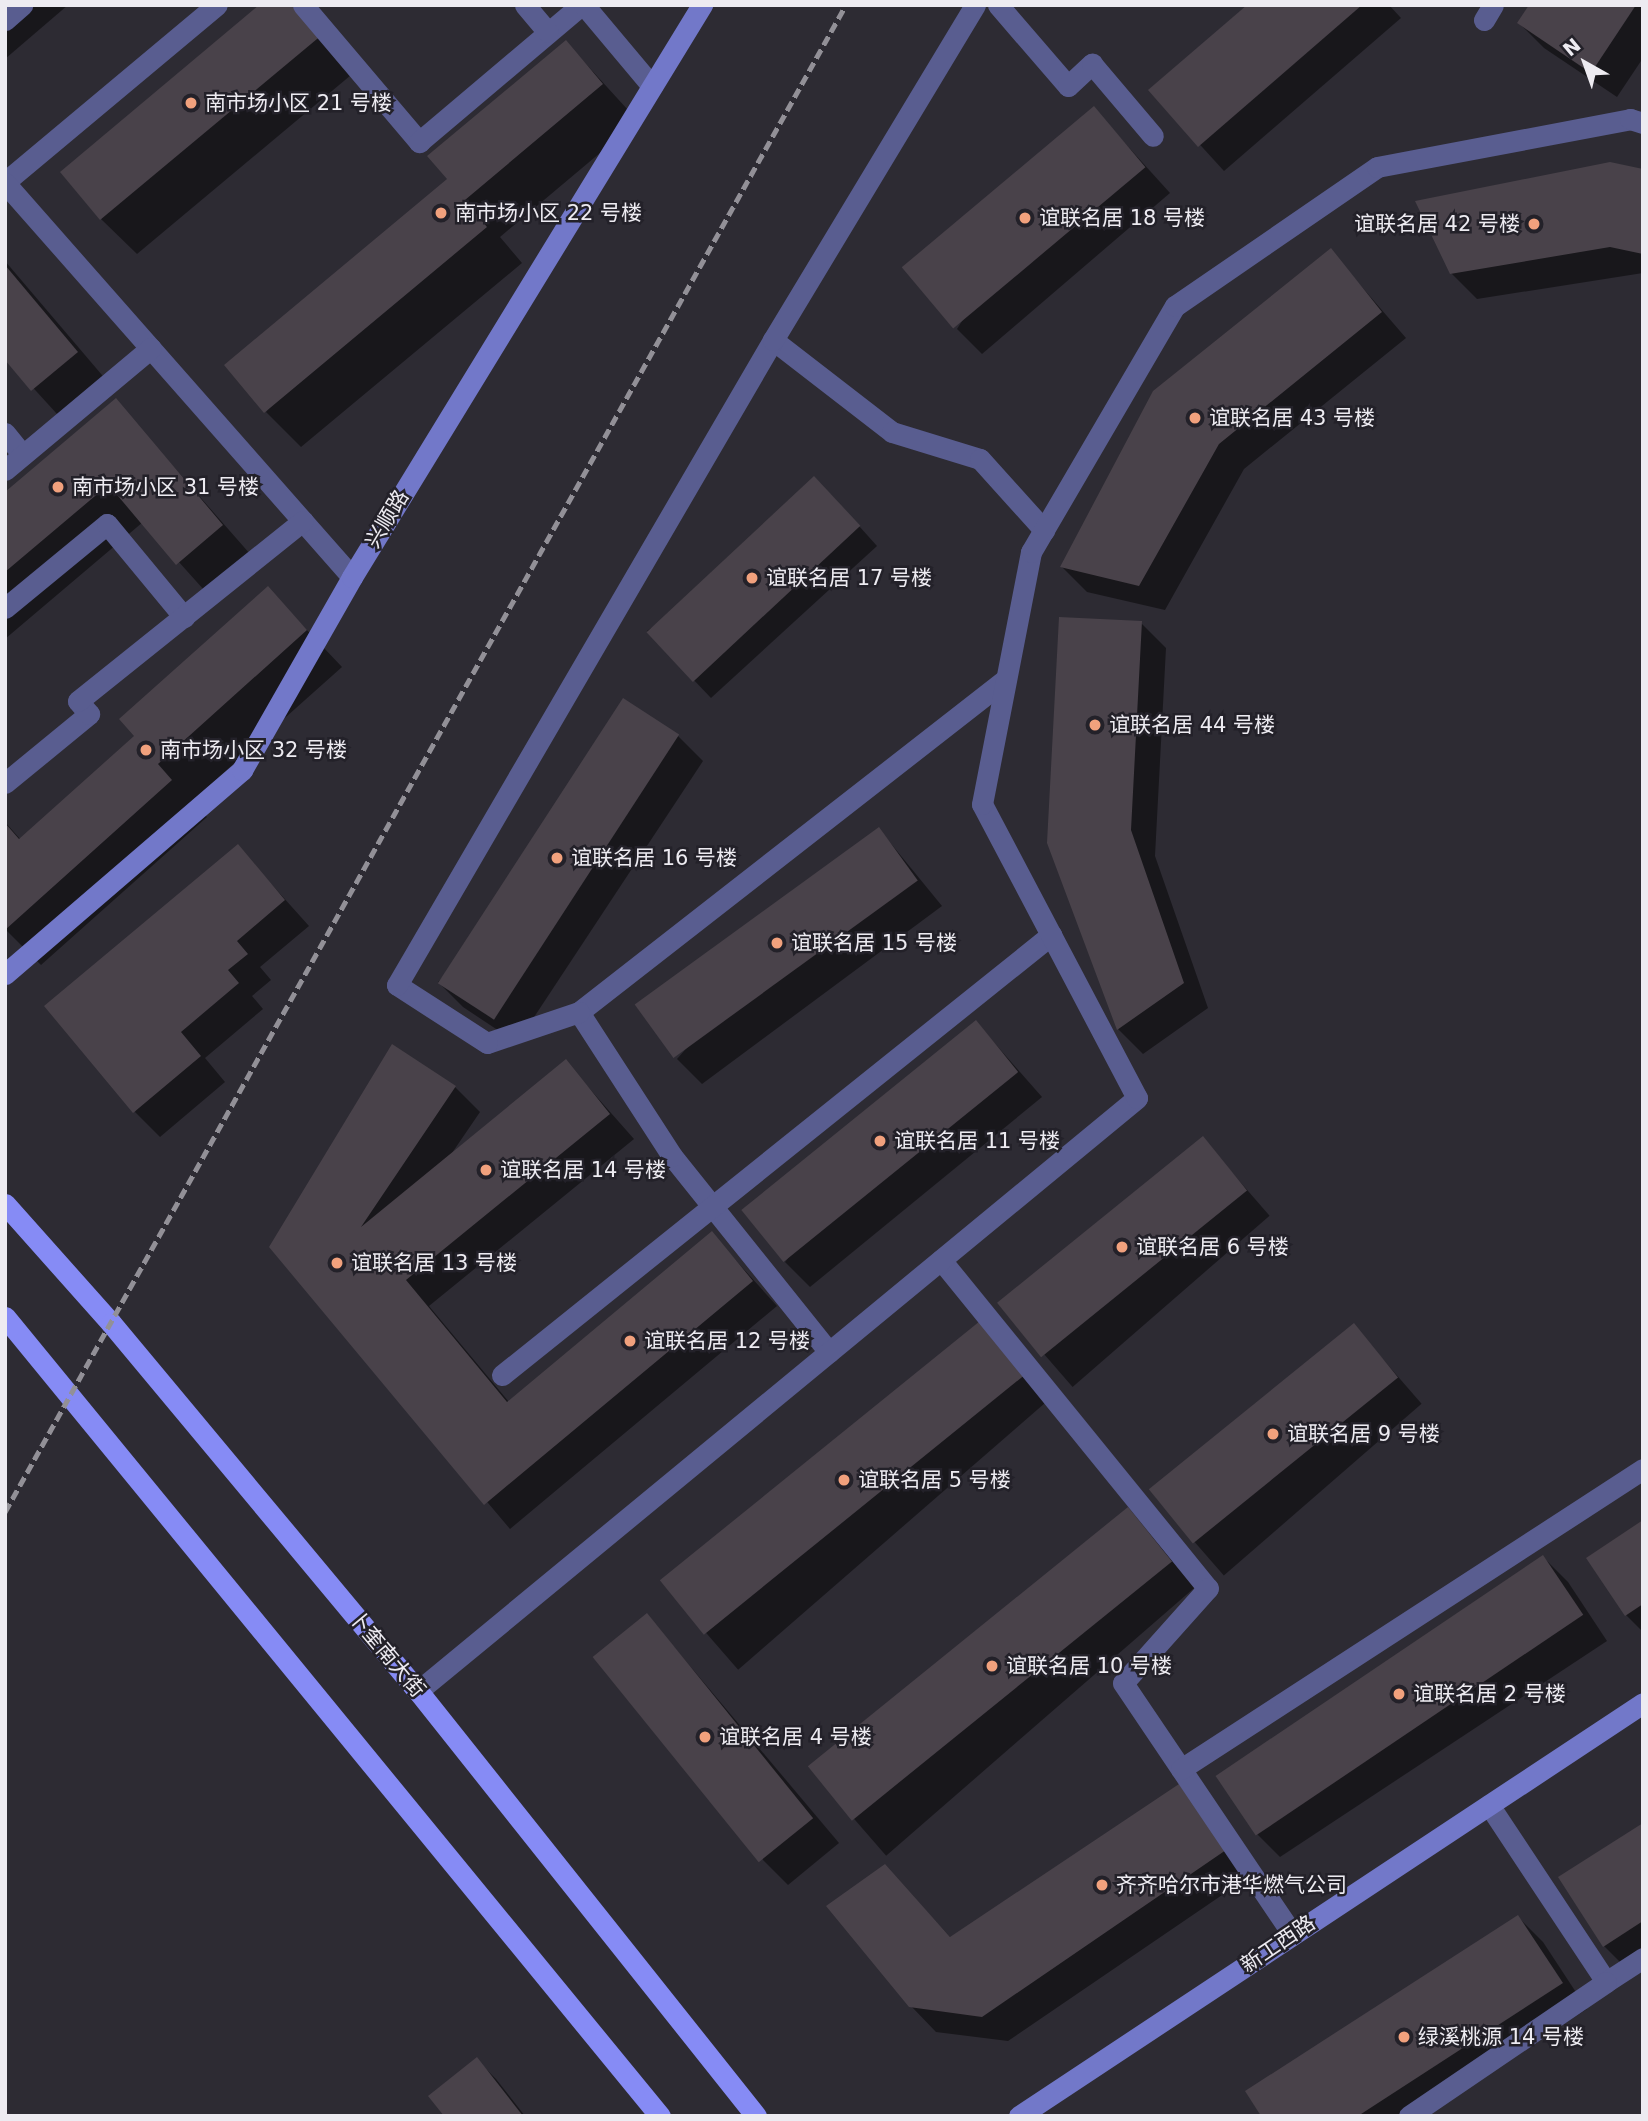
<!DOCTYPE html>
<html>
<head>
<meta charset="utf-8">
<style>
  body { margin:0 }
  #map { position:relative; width:1648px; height:2121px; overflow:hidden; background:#2d2b33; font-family:"DejaVu Sans","Noto Sans SC",sans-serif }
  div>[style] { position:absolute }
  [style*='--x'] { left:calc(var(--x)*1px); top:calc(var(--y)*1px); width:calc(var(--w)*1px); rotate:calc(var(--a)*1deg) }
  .shadow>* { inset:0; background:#0007; transform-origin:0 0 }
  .building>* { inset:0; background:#49424a; transform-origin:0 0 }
  .street>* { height:21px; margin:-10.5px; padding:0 10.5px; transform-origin:10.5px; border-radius:10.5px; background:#595d90 }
  .secondary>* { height:21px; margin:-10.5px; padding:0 10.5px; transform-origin:10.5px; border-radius:10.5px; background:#7278c9 }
  .primary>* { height:21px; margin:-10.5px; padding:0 10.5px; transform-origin:10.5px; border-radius:10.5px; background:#868bf5 }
  .rail>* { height:5px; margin-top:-2.5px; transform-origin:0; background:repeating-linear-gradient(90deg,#929097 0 10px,transparent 0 15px) }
  .dots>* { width:19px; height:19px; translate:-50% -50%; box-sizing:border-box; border:4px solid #232129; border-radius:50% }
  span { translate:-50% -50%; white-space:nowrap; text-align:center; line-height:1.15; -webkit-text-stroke:5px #232129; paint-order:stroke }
  .poi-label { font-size:21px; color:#edebf1 }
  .left { translate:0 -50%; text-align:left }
  .right { translate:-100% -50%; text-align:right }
  .street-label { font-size:21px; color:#edebf1 }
  .frame { position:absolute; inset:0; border:7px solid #edebf1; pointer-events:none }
  .north { position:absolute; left:1550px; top:28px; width:70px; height:70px; -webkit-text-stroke:5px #232129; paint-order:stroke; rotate:320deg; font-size:19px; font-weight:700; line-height:28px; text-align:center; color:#edebf1 }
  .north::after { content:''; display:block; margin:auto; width:24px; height:32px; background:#edebf1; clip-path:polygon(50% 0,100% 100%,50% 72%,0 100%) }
</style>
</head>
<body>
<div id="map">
  <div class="shadow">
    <i style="clip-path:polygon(5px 5px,68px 5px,5px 59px)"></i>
    <i style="clip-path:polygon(300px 5px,357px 70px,137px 254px,101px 219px)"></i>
    <i style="clip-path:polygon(1250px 5px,1389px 5px,1401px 18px,1224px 171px,1151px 91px)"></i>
    <i style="clip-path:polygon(1531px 5px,1643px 5px,1643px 58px,1617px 97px,1544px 48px,1519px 23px)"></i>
    <i style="clip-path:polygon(566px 42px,638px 121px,500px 237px,522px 263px,301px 447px,266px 412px,449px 179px)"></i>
    <i style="clip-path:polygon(1094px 109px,1170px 193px,982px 354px,957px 329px)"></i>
    <i style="clip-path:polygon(1643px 171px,1643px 273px,1477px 299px,1451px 273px)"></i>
    <i style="clip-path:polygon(1330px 250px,1406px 338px,1244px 469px,1165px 610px,1087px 592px,1062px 567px)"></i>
    <i style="clip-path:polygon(5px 261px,113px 388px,68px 426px,5px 357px)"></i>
    <i style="clip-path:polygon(116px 401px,257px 562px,213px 600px,143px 522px,5px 639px,5px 494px)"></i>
    <i style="clip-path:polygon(833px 497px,877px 546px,711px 698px,647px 631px)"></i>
    <i style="clip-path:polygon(268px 589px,342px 667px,192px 801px,207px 817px,41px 965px,5px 929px,5px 822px,21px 840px,137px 736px)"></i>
    <i style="clip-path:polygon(1141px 623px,1166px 648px,1155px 856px,1208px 1008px,1143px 1054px,1118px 1029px)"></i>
    <i style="clip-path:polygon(678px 736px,703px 761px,517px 1043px,463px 1007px,438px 982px)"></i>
    <i style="clip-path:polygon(879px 829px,942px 906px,702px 1084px,677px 1059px)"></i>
    <i style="clip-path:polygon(238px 847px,309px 926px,260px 967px,271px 980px,252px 996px,263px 1009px,205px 1058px,225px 1082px,160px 1137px,135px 1112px)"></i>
    <i style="clip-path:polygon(976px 1022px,1042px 1097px,810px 1287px,785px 1262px)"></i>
    <i style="clip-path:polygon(566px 1062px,634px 1139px,429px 1306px,509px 1402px,712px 1234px,777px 1306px,510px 1529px,271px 1246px,455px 1087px,480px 1112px,452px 1153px)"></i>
    <i style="left:1202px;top:1138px;width:103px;height:261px;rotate:49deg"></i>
    <i style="left:980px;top:1323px;width:103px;height:410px;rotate:49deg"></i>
    <i style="left:1354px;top:1326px;width:103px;height:262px;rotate:49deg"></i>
    <i style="left:1128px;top:1509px;width:103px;height:410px;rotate:49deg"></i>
    <i style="clip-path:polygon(1643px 1522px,1643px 1632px,1626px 1615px)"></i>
    <i style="clip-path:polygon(1543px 1557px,1568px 1582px,1607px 1641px,1280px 1857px,1255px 1832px)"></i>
    <i style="clip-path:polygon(647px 1615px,839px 1843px,788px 1885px,763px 1860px)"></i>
    <i style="clip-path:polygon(1179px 1787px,1250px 1876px,1008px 2041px,936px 2032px,911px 2006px,885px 1866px,951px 1938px)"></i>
    <i style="clip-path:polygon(1643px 1825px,1643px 1962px,1629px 1971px,1604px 1946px)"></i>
    <i style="clip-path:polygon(1518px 1917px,1543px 1942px,1587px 2009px,1422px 2116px,1263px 2116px)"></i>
    <i style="clip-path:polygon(477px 2060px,496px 2079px,525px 2116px,446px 2116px)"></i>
  </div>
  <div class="building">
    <i style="clip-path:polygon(259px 5px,299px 5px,323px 34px,100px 220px,60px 172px)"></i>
    <i style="clip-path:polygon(1247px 5px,1362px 5px,1198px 147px,1148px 90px)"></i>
    <i style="clip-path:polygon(1529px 5px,1636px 5px,1591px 73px,1517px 23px)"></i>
    <i style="clip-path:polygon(566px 40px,603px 84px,465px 200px,487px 227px,264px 413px,224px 365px,447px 179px,427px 156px)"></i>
    <i style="left:1094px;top:106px;width:80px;height:251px;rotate:50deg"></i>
    <i style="clip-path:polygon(1610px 162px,1643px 169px,1643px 254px,1610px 247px,1450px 274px,1415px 201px)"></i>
    <i style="clip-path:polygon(1331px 248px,1382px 312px,1219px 444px,1139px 586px,1060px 567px,1153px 391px)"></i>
    <i style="clip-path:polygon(5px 265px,78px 352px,31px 391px,5px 360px)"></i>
    <i style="clip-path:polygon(116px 398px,223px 525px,176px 565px,113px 490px,118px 485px,114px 480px,5px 572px,5px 492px)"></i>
    <i style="left:814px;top:476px;width:68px;height:229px;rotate:47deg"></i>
    <i style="clip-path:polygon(268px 586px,307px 630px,158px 764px,172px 780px,5px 930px,5px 823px,19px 839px,134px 736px,119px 719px)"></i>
    <i style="clip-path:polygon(1059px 617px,1142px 621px,1131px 830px,1184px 983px,1117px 1030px,1047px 843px)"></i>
    <i style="left:623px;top:698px;width:67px;height:340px;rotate:33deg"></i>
    <i style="left:879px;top:827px;width:66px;height:302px;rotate:54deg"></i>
    <i style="clip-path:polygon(238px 844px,285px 900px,237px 941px,248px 954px,228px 970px,239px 983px,181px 1032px,201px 1056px,133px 1113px,44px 1006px)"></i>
    <i style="left:976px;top:1020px;width:67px;height:302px;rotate:51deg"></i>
    <i style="clip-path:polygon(392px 1044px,456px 1086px,361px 1227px,566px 1059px,610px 1114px,406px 1280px,507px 1402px,712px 1231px,753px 1281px,484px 1505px,269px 1247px)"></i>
    <i style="left:1203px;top:1136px;width:70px;height:265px;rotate:51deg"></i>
    <i style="left:980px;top:1321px;width:70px;height:412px;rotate:51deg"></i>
    <i style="left:1354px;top:1323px;width:70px;height:264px;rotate:51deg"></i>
    <i style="left:1128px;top:1507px;width:70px;height:412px;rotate:51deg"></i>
    <i style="clip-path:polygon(1643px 1520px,1643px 1604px,1625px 1616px,1586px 1558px)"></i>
    <i style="left:1543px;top:1555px;width:72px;height:395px;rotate:56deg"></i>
    <i style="left:647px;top:1613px;width:264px;height:70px;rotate:51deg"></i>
    <i style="clip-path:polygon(1179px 1784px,1226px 1850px,982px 2017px,909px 2007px,826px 1906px,885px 1864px,950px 1937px)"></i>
    <i style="clip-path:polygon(1643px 1823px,1643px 1921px,1603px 1947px,1558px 1877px)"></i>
    <i style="clip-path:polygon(1518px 1915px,1563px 1983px,1358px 2116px,1261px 2116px,1245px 2091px)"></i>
    <i style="clip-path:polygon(477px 2057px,523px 2116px,444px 2116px,428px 2096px)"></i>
  </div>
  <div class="street">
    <i style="--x:303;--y:5;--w:180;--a:49.7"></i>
    <i style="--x:419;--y:142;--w:212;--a:-40.2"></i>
    <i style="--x:525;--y:5;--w:35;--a:50"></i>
    <i style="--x:584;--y:5;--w:106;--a:50"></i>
    <i style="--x:998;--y:5;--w:107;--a:49.2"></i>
    <i style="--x:1068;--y:86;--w:33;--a:-43"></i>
    <i style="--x:1092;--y:64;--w:94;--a:49.7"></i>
    <i style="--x:5;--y:20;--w:23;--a:-41"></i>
    <i style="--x:1484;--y:20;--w:17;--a:-59"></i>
    <i style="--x:5;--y:182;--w:276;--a:-39.9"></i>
    <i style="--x:5;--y:183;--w:525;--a:48.63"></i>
    <i style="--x:773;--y:340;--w:150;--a:37.7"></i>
    <i style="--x:892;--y:432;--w:92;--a:17.1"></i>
    <i style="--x:980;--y:459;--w:96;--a:48"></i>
    <i style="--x:5;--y:433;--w:28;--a:51"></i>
    <i style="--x:5;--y:470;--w:190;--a:-39.9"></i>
    <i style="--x:5;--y:608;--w:132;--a:-39.5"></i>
    <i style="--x:107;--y:524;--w:121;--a:50.4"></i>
    <i style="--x:5;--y:783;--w:109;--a:-39.4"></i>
    <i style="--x:89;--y:714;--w:17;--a:-130"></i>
    <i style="--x:78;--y:701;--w:288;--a:-38.7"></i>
    <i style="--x:579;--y:1012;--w:541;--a:-37.95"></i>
    <i style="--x:941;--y:1260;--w:423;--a:50.9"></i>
    <i style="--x:1208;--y:1588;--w:127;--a:131.8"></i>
    <i style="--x:1123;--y:1683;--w:303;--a:56"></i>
    <i style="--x:829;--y:1352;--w:251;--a:-128.7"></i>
    <i style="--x:672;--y:1156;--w:171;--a:-122.9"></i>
    <i style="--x:579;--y:1012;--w:97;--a:161.4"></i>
    <i style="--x:487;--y:1043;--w:107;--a:-147.2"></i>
    <i style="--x:397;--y:985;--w:747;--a:-59.76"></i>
    <i style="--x:773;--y:340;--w:391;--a:-58.9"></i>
    <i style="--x:502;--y:1375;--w:704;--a:-38.71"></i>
    <i style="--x:418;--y:1691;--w:932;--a:-39.51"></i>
    <i style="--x:1137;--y:1098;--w:332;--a:-117.8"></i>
    <i style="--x:982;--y:804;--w:257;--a:-79"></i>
    <i style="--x:1031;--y:552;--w:285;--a:-59.7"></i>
    <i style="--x:1175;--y:306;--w:245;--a:-34.5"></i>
    <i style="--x:1377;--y:167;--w:258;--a:-10.7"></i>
    <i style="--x:1630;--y:119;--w:14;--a:17"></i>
    <i style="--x:1181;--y:1769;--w:551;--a:-33"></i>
    <i style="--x:1489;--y:1805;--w:212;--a:56.5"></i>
    <i style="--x:1606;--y:1982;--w:44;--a:-33"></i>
    <i style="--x:1409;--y:2116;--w:238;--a:-34.2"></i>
  </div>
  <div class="secondary">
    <i style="--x:5;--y:974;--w:313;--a:-40.7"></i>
    <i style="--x:242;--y:770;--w:222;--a:-60.3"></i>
    <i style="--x:352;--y:577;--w:671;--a:-58.54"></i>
    <i style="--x:1019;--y:2116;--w:748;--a:-33.5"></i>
  </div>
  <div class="primary">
    <i style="--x:5;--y:1204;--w:159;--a:48.3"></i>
    <i style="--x:111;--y:1323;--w:479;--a:50.2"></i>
    <i style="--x:418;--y:1691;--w:543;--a:51.5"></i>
    <i style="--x:5;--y:1317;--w:1033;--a:50.66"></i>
  </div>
  <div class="rail">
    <i style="--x:5;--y:1512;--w:1726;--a:-60.84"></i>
  </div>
  <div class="dots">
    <i style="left:191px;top:103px;background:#f1a17d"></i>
    <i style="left:441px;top:213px;background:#f1a17d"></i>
    <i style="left:1025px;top:218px;background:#f1a17d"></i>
    <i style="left:1534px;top:224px;background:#f1a17d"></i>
    <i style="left:1195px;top:418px;background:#f1a17d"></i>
    <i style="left:58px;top:487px;background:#f1a17d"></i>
    <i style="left:752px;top:578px;background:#f1a17d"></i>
    <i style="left:1095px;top:725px;background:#f1a17d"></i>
    <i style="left:146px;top:750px;background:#f1a17d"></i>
    <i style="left:557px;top:858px;background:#f1a17d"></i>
    <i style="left:777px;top:943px;background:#f1a17d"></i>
    <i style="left:880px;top:1141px;background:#f1a17d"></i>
    <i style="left:486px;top:1170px;background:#f1a17d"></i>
    <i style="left:1122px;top:1247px;background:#f1a17d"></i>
    <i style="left:337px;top:1263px;background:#f1a17d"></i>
    <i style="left:630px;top:1341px;background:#f1a17d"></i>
    <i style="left:1273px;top:1434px;background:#f1a17d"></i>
    <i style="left:844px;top:1480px;background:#f1a17d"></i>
    <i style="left:992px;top:1666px;background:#f1a17d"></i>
    <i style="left:1399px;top:1694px;background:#f1a17d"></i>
    <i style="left:705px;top:1737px;background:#f1a17d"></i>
    <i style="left:1102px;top:1885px;background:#f1a17d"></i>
    <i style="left:1404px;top:2037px;background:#f1a17d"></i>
  </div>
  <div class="poi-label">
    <span class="left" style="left:205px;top:103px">南市场小区 21 号楼</span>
    <span class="left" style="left:455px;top:213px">南市场小区 22 号楼</span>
    <span class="left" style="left:1039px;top:218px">谊联名居 18 号楼</span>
    <span class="right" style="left:1520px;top:224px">谊联名居 42 号楼</span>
    <span class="left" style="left:1209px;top:418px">谊联名居 43 号楼</span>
    <span class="left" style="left:72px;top:487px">南市场小区 31 号楼</span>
    <span class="left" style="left:766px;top:578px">谊联名居 17 号楼</span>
    <span class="left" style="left:1109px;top:725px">谊联名居 44 号楼</span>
    <span class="left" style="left:160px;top:750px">南市场小区 32 号楼</span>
    <span class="left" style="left:571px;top:858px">谊联名居 16 号楼</span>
    <span class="left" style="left:791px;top:943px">谊联名居 15 号楼</span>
    <span class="left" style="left:894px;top:1141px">谊联名居 11 号楼</span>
    <span class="left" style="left:500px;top:1170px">谊联名居 14 号楼</span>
    <span class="left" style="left:1136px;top:1247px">谊联名居 6 号楼</span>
    <span class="left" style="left:351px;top:1263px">谊联名居 13 号楼</span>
    <span class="left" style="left:644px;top:1341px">谊联名居 12 号楼</span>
    <span class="left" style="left:1287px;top:1434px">谊联名居 9 号楼</span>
    <span class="left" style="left:858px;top:1480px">谊联名居 5 号楼</span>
    <span class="left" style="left:1006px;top:1666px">谊联名居 10 号楼</span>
    <span class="left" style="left:1413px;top:1694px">谊联名居 2 号楼</span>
    <span class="left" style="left:719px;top:1737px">谊联名居 4 号楼</span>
    <span class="left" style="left:1116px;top:1885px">齐齐哈尔市港华燃气公司</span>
    <span class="left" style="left:1418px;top:2037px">绿溪桃源 14 号楼</span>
  </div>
  <div class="street-label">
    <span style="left:387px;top:519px;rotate:-59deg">兴顺路</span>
    <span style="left:387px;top:1654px;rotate:50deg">卜奎南大街</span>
    <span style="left:1278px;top:1944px;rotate:-34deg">新工西路</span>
  </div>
  <div class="frame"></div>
  <div class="north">N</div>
</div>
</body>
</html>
